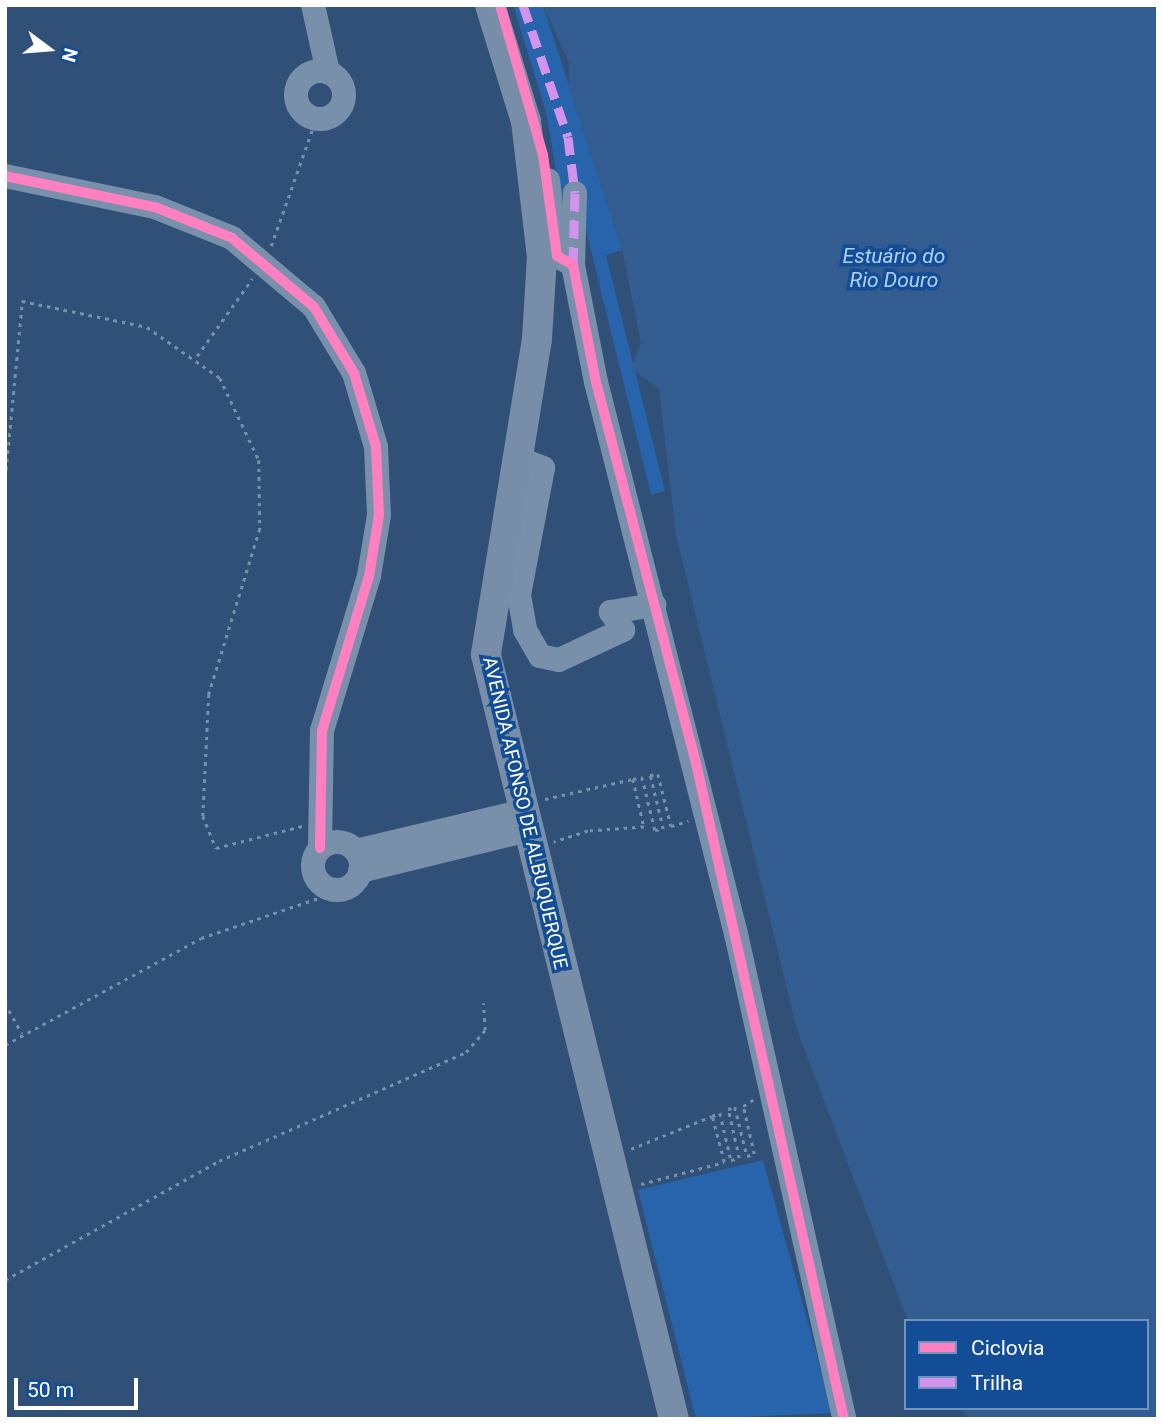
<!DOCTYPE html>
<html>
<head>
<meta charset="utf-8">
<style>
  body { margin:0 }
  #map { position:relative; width:1163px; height:1424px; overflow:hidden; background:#305078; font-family:Roboto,sans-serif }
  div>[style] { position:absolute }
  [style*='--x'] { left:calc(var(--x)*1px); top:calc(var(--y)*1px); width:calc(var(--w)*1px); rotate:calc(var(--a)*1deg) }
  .green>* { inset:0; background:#2764ac }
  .water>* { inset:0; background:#335c90 }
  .path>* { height:2.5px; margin-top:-1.25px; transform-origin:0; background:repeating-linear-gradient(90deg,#7990ab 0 3.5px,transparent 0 8.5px) }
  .minor>* { height:24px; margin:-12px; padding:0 12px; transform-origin:12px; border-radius:12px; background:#7990ab }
  .minor>.ring { margin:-12px; padding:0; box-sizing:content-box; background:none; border:24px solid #7990ab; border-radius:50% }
  .major>* { height:30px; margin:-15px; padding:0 15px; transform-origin:15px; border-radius:15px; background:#778da8 }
  .quiet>* { height:9px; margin-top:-4.5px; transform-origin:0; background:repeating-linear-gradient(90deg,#d193ec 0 18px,transparent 0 27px) }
  .cycleway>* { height:10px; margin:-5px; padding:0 5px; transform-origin:5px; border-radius:5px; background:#ff80c0 }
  span { translate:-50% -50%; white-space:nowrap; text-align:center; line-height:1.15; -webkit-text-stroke:7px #134d95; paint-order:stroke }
  .street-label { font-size:19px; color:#fff }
  .water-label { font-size:21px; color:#afd1f9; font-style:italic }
  .frame { position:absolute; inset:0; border:7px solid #fff; pointer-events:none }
  .legend { position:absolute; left:904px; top:1319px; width:245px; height:91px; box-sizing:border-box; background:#134d95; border:2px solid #7194bf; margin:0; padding:9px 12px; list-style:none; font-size:21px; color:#fff }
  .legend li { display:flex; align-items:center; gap:14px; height:35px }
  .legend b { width:35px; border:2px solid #7194bf }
  .north { position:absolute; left:14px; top:14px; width:70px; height:70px; -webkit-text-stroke:5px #134d95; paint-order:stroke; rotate:106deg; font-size:19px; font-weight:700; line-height:28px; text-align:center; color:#fff }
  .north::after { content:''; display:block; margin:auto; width:24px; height:32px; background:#fff; clip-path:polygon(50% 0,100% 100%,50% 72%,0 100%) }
  .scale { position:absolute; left:14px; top:1378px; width:124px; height:32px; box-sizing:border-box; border:4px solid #fff; border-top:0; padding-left:9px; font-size:21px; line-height:24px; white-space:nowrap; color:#fff; -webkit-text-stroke:5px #134d95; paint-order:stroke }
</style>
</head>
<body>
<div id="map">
  <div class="green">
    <i style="clip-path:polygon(513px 5px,543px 5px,622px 250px,606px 255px,665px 491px,651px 495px,577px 193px,561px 199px,546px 112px)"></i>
    <i style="clip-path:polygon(763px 1160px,833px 1413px,696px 1419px,638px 1190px)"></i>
  </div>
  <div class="water">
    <i style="clip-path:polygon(543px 5px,1158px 5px,1158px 1419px,970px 1419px,960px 1408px,1147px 1408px,1147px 1321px,908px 1321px,797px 1030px,676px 535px,659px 389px,631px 368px,641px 343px,622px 250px,569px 86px,569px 63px)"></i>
  </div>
  <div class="path">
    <i style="--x:271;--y:246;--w:135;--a:-70.5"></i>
    <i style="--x:197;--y:356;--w:95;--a:-54.5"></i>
    <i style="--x:5;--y:479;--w:179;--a:-84.5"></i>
    <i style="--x:22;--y:301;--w:128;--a:11.7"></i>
    <i style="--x:147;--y:327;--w:89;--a:34.9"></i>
    <i style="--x:220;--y:378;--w:91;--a:64.6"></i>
    <i style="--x:259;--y:460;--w:69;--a:89.2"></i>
    <i style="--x:260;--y:529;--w:173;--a:107.2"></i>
    <i style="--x:209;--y:694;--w:122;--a:92.8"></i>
    <i style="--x:203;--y:816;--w:35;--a:68"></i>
    <i style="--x:216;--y:848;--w:89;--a:-14.3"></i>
    <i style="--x:633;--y:779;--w:9;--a:-13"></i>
    <i style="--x:642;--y:777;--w:55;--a:76.2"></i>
    <i style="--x:655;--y:830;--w:8;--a:-7"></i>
    <i style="--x:663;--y:829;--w:56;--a:-103.5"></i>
    <i style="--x:650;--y:775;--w:8;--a:-7"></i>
    <i style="--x:658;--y:774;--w:54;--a:76"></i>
    <i style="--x:671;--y:826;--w:18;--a:-16"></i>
    <i style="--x:545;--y:799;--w:90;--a:-12.8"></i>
    <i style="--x:633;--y:779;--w:49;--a:77.1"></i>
    <i style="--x:644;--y:827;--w:56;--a:175.9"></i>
    <i style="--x:588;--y:831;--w:36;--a:162"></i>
    <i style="--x:5;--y:1003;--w:35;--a:61"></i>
    <i style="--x:5;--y:1045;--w:223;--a:-28.6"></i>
    <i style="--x:201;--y:938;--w:149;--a:-18.8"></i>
    <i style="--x:631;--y:1149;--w:87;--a:-22.2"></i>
    <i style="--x:641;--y:1184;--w:86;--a:-14.8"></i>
    <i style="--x:724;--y:1162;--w:48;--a:-104.6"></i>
    <i style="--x:712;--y:1116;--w:9;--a:-21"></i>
    <i style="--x:720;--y:1113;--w:48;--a:76.8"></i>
    <i style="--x:731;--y:1160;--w:8;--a:-14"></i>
    <i style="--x:739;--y:1158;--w:50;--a:-102.7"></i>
    <i style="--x:728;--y:1109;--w:7;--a:-16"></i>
    <i style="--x:735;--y:1107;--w:50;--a:76.2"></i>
    <i style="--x:747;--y:1156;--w:7;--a:-16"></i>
    <i style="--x:754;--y:1154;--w:49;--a:-102.9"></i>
    <i style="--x:743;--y:1106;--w:12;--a:-31"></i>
    <i style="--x:5;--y:1280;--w:245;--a:-29.1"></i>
    <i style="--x:219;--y:1161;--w:270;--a:-23.8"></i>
    <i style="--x:466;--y:1052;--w:29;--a:-49"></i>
    <i style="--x:485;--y:1030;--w:27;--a:-94"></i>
  </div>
  <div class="minor">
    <i style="--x:313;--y:5;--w:69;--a:77.4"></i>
    <i class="ring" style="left:296px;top:71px;width:24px;height:24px"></i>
    <i style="--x:5;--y:176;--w:153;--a:11.7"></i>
    <i style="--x:155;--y:207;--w:83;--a:21.9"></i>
    <i style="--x:232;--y:238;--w:107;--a:40.1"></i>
    <i style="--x:314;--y:307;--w:77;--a:58.8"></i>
    <i style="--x:354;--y:373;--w:77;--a:73.4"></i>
    <i style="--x:376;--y:447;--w:68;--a:87.5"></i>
    <i style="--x:379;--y:515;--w:62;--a:99.3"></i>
    <i style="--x:369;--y:576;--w:162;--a:106.9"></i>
    <i style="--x:322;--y:731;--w:117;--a:91"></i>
    <i style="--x:548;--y:180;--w:77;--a:83.2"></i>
    <i style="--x:557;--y:256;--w:18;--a:29"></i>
    <i style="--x:573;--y:265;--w:119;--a:78.9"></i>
    <i style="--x:596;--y:382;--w:569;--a:75.77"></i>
    <i style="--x:736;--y:934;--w:497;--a:77.4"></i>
    <i style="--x:573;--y:265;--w:72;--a:-88.4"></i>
    <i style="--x:517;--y:458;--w:28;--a:21"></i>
    <i style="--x:543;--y:468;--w:129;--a:100.7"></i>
    <i style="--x:519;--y:595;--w:36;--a:80"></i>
    <i style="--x:525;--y:630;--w:30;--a:60"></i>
    <i style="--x:540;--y:656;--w:19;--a:12"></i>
    <i style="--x:559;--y:660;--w:71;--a:-25.1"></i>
    <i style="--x:623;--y:630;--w:22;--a:-124"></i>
    <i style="--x:611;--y:612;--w:44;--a:-9.2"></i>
    <i class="ring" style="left:313px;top:842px;width:24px;height:24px"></i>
    <i style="--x:356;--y:851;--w:173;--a:-13.4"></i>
    <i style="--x:360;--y:871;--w:173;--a:-13.7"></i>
  </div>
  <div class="major">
    <i style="--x:490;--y:5;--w:121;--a:72.8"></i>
    <i style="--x:526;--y:121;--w:137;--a:83.3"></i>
    <i style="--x:542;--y:257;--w:82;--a:93.5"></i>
    <i style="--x:537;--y:339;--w:320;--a:99.2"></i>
    <i style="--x:486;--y:655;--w:787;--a:76.18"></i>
  </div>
  <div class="quiet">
    <i style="--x:523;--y:5;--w:139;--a:71.2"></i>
    <i style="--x:568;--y:137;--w:56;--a:82.9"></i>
    <i style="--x:575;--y:193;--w:72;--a:91.6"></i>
  </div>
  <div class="cycleway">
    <i style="--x:500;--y:5;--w:156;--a:74"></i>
    <i style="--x:543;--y:155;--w:102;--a:82.1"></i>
    <i style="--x:557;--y:256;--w:18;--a:29"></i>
    <i style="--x:573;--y:265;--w:119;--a:78.9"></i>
    <i style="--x:596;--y:382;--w:390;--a:75.3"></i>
    <i style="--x:695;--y:759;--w:677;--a:77.28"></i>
    <i style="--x:5;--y:176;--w:153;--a:11.7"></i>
    <i style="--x:155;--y:207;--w:83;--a:21.9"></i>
    <i style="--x:232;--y:238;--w:107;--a:40.1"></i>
    <i style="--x:314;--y:307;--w:77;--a:58.8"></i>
    <i style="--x:354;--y:373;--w:77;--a:73.4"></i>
    <i style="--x:376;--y:447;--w:68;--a:87.5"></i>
    <i style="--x:379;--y:515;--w:62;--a:99.3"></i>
    <i style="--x:369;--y:576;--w:162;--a:106.9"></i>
    <i style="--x:322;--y:731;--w:117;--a:91"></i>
  </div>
  <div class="street-label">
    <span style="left:525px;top:813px;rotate:77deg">AVENIDA AFONSO DE ALBUQUERQUE</span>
  </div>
  <div class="water-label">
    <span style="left:894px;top:268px">Estuário do<br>Rio Douro</span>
  </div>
  <div class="frame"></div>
  <ul class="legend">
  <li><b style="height:9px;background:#ff80c0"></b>Ciclovia</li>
  <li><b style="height:9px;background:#d193ec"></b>Trilha</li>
  </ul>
  <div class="north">N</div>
  <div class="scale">50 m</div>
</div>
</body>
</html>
